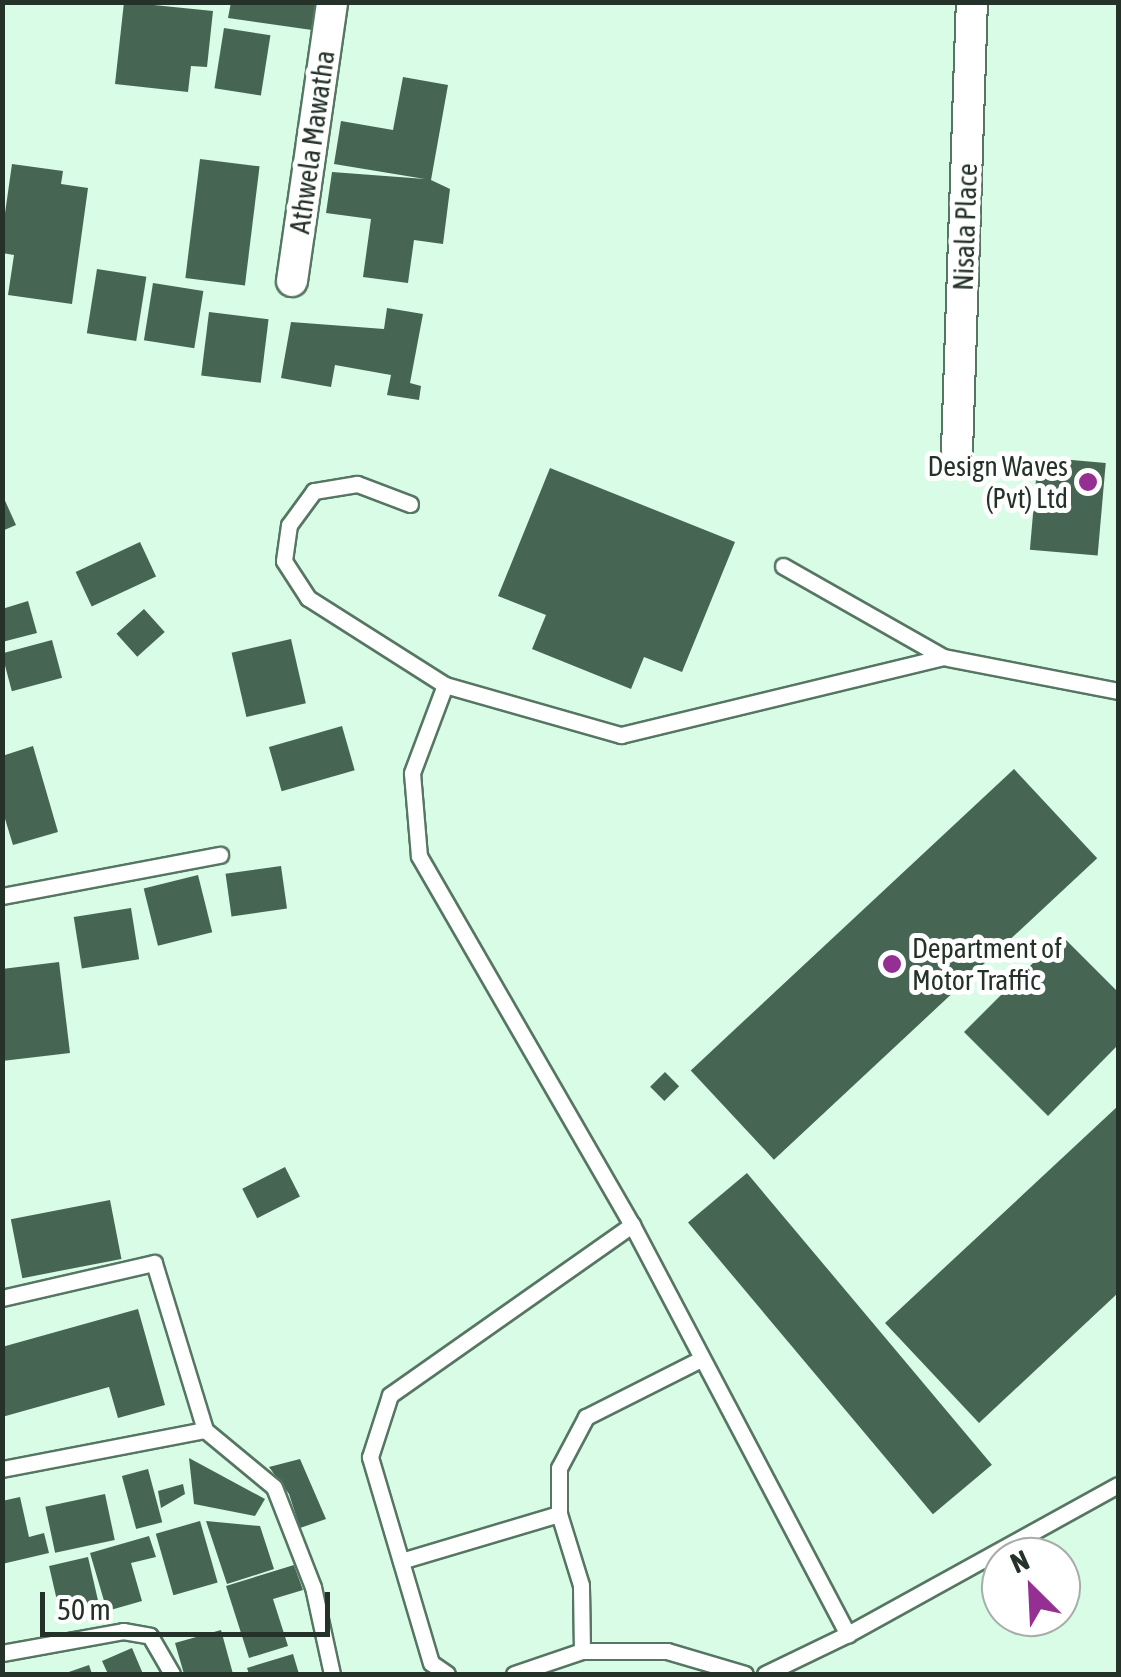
<!DOCTYPE html>
<html>
<head>
<meta charset="utf-8">
<style>
  body { margin:0 }
  #map { position:relative; width:1121px; height:1677px; overflow:hidden; background:#d8fce5; font-family:"Asap Condensed",sans-serif }
  div>[style] { position:absolute }
  [style*='--x'] { left:calc(var(--x)*1px); top:calc(var(--y)*1px); width:calc(var(--w)*1px); rotate:calc(var(--a)*1deg) }
  .building>* { inset:0; background:#466653; transform-origin:0 0 }
  .roads { filter:drop-shadow(2px 0 #567663) drop-shadow(-2px 0 #567663) drop-shadow(0 2px #567663) drop-shadow(0 -2px #567663) }
  .lane>* { height:15px; margin:-7.5px; padding:0 7.5px; transform-origin:7.5px; border-radius:7.5px; background:#fff }
  .street>* { height:30px; margin:-15px; padding:0 15px; transform-origin:15px; border-radius:15px; background:#fff }
  .dots>* { width:28px; height:28px; translate:-50% -50%; box-sizing:border-box; border:5px solid #fff; border-radius:50% }
  span { translate:-50% -50%; white-space:nowrap; text-align:center; line-height:1.15; -webkit-text-stroke:10px #fff; paint-order:stroke }
  .street-label { font-size:28px; color:#243229 }
  .poi-label { font-size:28px; color:#243229 }
  .right { translate:-100% -50%; text-align:right }
  .left { translate:0 -50%; text-align:left }
  .frame { position:absolute; inset:0; border:5px solid #243229; pointer-events:none }
  .north { position:absolute; left:981px; top:1537px; width:100px; height:100px; box-sizing:border-box; background:#fff; border:2px solid #a7ada9; border-radius:50%; rotate:336deg; font-size:28px; font-weight:700; line-height:40px; text-align:center; color:#243229 }
  .north::after { content:''; display:block; margin:auto; width:35px; height:45px; background:#952f93; clip-path:polygon(50% 0,100% 100%,50% 72%,0 100%) }
  .scale { position:absolute; left:40px; top:1592px; width:290px; height:45px; box-sizing:border-box; border:5px solid #243229; border-top:0; padding-left:12px; font-size:30px; line-height:35px; white-space:nowrap; color:#243229; -webkit-text-stroke:8px #fff; paint-order:stroke }
</style>
</head>
<body>
<div id="map">
  <div class="building">
    <i style="clip-path:polygon(124px 2px,213px 11px,207px 67px,191px 66px,188px 92px,115px 84px)"></i>
    <i style="clip-path:polygon(231px 2px,317px 2px,312px 30px,228px 18px)"></i>
    <i style="left:224px;top:28px;width:47px;height:61px;rotate:9deg"></i>
    <i style="clip-path:polygon(403px 77px,448px 85px,431px 180px,450px 189px,443px 244px,414px 240px,408px 283px,363px 277px,371px 219px,326px 213px,332px 172px,425px 179px,334px 164px,341px 121px,393px 130px)"></i>
    <i style="left:200px;top:159px;width:60px;height:120px;rotate:7deg"></i>
    <i style="clip-path:polygon(12px 164px,63px 171px,61px 184px,88px 188px,72px 304px,8px 295px,14px 255px,2px 253px,2px 234px)"></i>
    <i style="left:97px;top:269px;width:50px;height:65px;rotate:9deg"></i>
    <i style="left:153px;top:283px;width:51px;height:58px;rotate:9deg"></i>
    <i style="clip-path:polygon(387px 308px,423px 314px,410px 383px,421px 386px,419px 400px,387px 395px,391px 375px,335px 365px,331px 387px,281px 378px,291px 322px,384px 329px)"></i>
    <i style="left:209px;top:312px;width:60px;height:64px;rotate:7deg"></i>
    <i style="left:1038px;top:457px;width:68px;height:93px;rotate:5deg"></i>
    <i style="clip-path:polygon(550px 468px,735px 542px,682px 672px,644px 657px,631px 689px,532px 649px,546px 615px,498px 596px)"></i>
    <i style="clip-path:polygon(2px 494px,16px 525px,2px 531px)"></i>
    <i style="left:140px;top:542px;width:38px;height:71px;rotate:65deg"></i>
    <i style="clip-path:polygon(28px 601px,37px 633px,2px 642px,2px 609px)"></i>
    <i style="left:144px;top:609px;width:31px;height:37px;rotate:48deg"></i>
    <i style="left:291px;top:639px;width:66px;height:61px;rotate:77deg"></i>
    <i style="left:52px;top:640px;width:39px;height:52px;rotate:75deg"></i>
    <i style="left:342px;top:726px;width:46px;height:76px;rotate:74deg"></i>
    <i style="clip-path:polygon(33px 746px,58px 832px,13px 845px,2px 809px,2px 756px)"></i>
    <i style="left:1014px;top:769px;width:122px;height:442px;rotate:47deg"></i>
    <i style="left:281px;top:866px;width:43px;height:56px;rotate:82deg"></i>
    <i style="left:198px;top:875px;width:59px;height:56px;rotate:76deg"></i>
    <i style="left:131px;top:908px;width:52px;height:58px;rotate:81deg"></i>
    <i style="clip-path:polygon(1061px 935px,1118px 992px,1118px 1045px,1048px 1116px,964px 1032px)"></i>
    <i style="clip-path:polygon(59px 962px,70px 1053px,2px 1061px,2px 969px)"></i>
    <i style="left:665px;top:1072px;width:20px;height:21px;rotate:45deg"></i>
    <i style="clip-path:polygon(1118px 1106px,1118px 1293px,979px 1423px,885px 1323px)"></i>
    <i style="left:285px;top:1167px;width:33px;height:48px;rotate:63deg"></i>
    <i style="left:747px;top:1173px;width:381px;height:77px;rotate:50deg"></i>
    <i style="left:110px;top:1200px;width:60px;height:101px;rotate:79deg"></i>
    <i style="clip-path:polygon(138px 1309px,165px 1405px,118px 1418px,109px 1387px,2px 1417px,2px 1347px)"></i>
    <i style="clip-path:polygon(189px 1458px,265px 1499px,255px 1516px,194px 1504px)"></i>
    <i style="clip-path:polygon(300px 1459px,326px 1519px,300px 1528px,289px 1494px,269px 1467px)"></i>
    <i style="left:148px;top:1469px;width:55px;height:27px;rotate:75deg"></i>
    <i style="clip-path:polygon(183px 1484px,185px 1494px,161px 1508px,158px 1491px)"></i>
    <i style="left:105px;top:1494px;width:47px;height:61px;rotate:78deg"></i>
    <i style="clip-path:polygon(20px 1497px,29px 1537px,44px 1533px,49px 1553px,2px 1564px,2px 1501px)"></i>
    <i style="left:200px;top:1521px;width:64px;height:46px;rotate:74deg"></i>
    <i style="clip-path:polygon(206px 1521px,260px 1526px,274px 1569px,227px 1584px)"></i>
    <i style="clip-path:polygon(149px 1536px,156px 1557px,131px 1563px,142px 1601px,107px 1611px,90px 1553px)"></i>
    <i style="left:88px;top:1557px;width:51px;height:40px;rotate:77deg"></i>
    <i style="clip-path:polygon(294px 1565px,303px 1590px,273px 1599px,288px 1646px,249px 1658px,226px 1586px)"></i>
    <i style="clip-path:polygon(221px 1630px,233px 1674px,184px 1674px,175px 1643px)"></i>
    <i style="clip-path:polygon(132px 1648px,143px 1674px,108px 1674px,102px 1661px)"></i>
    <i style="clip-path:polygon(293px 1654px,299px 1674px,249px 1674px,247px 1668px)"></i>
    <i style="clip-path:polygon(89px 1665px,92px 1674px,63px 1674px)"></i>
  </div>
  <div class="roads">
    <div class="lane">
      <i style="--x:410;--y:504;--w:57;--a:-159.3"></i>
      <i style="--x:357;--y:484;--w:44;--a:170.8"></i>
      <i style="--x:314;--y:491;--w:42;--a:126.3"></i>
      <i style="--x:289;--y:525;--w:36;--a:98"></i>
      <i style="--x:284;--y:561;--w:44;--a:57"></i>
      <i style="--x:308;--y:598;--w:162;--a:32.4"></i>
      <i style="--x:445;--y:685;--w:183;--a:15.9"></i>
      <i style="--x:621;--y:735;--w:331;--a:-13.6"></i>
      <i style="--x:943;--y:657;--w:178;--a:11"></i>
      <i style="--x:783;--y:566;--w:184;--a:29.6"></i>
      <i style="--x:445;--y:685;--w:94;--a:110.6"></i>
      <i style="--x:412;--y:773;--w:83;--a:85.2"></i>
      <i style="--x:419;--y:856;--w:426;--a:60"></i>
      <i style="--x:632;--y:1225;--w:463;--a:62.2"></i>
      <i style="--x:848;--y:1634;--w:308;--a:-28.9"></i>
      <i style="--x:2;--y:896;--w:222;--a:-10.7"></i>
      <i style="--x:2;--y:1298;--w:156;--a:-13"></i>
      <i style="--x:154;--y:1263;--w:175;--a:73"></i>
      <i style="--x:2;--y:1469;--w:207;--a:-10.9"></i>
      <i style="--x:205;--y:1430;--w:89;--a:39.6"></i>
      <i style="--x:274;--y:1487;--w:107;--a:68.7"></i>
      <i style="--x:313;--y:1587;--w:89;--a:77.7"></i>
      <i style="--x:401;--y:1561;--w:165;--a:-16.6"></i>
      <i style="--x:582;--y:1651;--w:66;--a:-90.9"></i>
      <i style="--x:581;--y:1585;--w:74;--a:-107.2"></i>
      <i style="--x:559;--y:1514;--w:46;--a:-90"></i>
      <i style="--x:559;--y:1468;--w:58;--a:-62.1"></i>
      <i style="--x:586;--y:1417;--w:129;--a:-26.8"></i>
      <i style="--x:2;--y:1653;--w:123;--a:-10.3"></i>
      <i style="--x:123;--y:1631;--w:27;--a:10"></i>
      <i style="--x:150;--y:1636;--w:44;--a:59.9"></i>
      <i style="--x:447;--y:1674;--w:19;--a:-145"></i>
      <i style="--x:431;--y:1663;--w:215;--a:-106.5"></i>
      <i style="--x:370;--y:1457;--w:65;--a:-72.1"></i>
      <i style="--x:390;--y:1395;--w:296;--a:-35.1"></i>
      <i style="--x:514;--y:1674;--w:72;--a:-18.7"></i>
      <i style="--x:582;--y:1651;--w:85;--a:0"></i>
      <i style="--x:667;--y:1651;--w:81;--a:16.4"></i>
      <i style="--x:765;--y:1674;--w:92;--a:-25.7"></i>
    </div>
    <div class="street">
      <i style="--x:292;--y:281;--w:282;--a:-81.8"></i>
      <i style="--x:957;--y:451;--w:449;--a:-88.1"></i>
    </div>
  </div>
  <div class="dots">
    <i style="left:1088px;top:482px;background:#952f93"></i>
    <i style="left:892px;top:964px;background:#952f93"></i>
  </div>
  <div class="street-label">
    <span style="left:312px;top:142px;rotate:-82deg">Athwela Mawatha</span>
    <span style="left:965px;top:227px;rotate:-88deg">Nisala Place</span>
  </div>
  <div class="poi-label">
    <span class="right" style="left:1068px;top:482px">Design Waves<br>(Pvt) Ltd</span>
    <span class="left" style="left:912px;top:964px">Department of<br>Motor Traffic</span>
  </div>
  <div class="frame"></div>
  <div class="north">N</div>
  <div class="scale">50 m</div>
</div>
</body>
</html>
